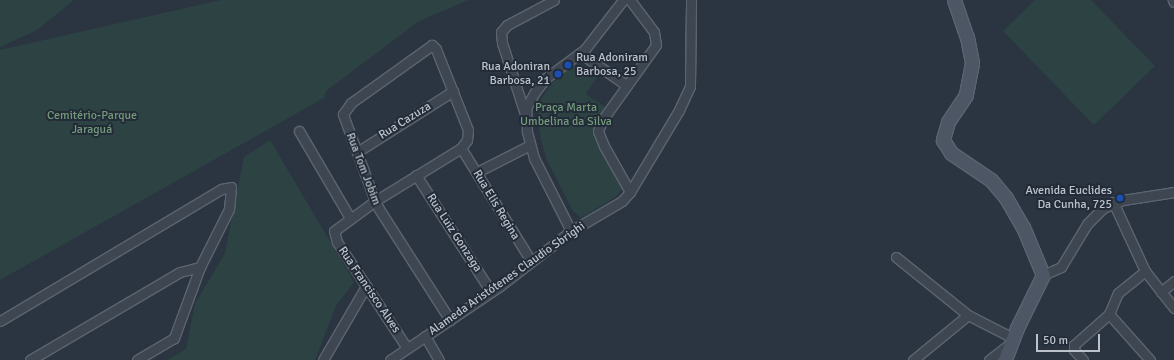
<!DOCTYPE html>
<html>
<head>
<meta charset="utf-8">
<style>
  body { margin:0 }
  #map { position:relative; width:1174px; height:360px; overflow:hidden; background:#2a3541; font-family:Signika,sans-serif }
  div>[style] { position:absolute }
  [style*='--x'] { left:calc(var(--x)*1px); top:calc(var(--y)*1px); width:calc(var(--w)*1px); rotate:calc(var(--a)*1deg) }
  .green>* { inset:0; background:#2d4343 }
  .roads { filter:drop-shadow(1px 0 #5c646f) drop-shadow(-1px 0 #5c646f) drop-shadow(0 1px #5c646f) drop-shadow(0 -1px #5c646f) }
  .minor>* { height:9px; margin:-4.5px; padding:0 4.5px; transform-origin:4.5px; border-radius:4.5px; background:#3e4751 }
  .secondary>* { height:13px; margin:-6.5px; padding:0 6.5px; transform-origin:6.5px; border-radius:6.5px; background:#4c5664 }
  .dots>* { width:11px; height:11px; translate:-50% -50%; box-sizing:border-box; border:2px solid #222b37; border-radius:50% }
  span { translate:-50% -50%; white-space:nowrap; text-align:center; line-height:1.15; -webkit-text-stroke:4px #222b37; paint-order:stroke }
  .poi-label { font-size:12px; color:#bbc2cb }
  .left { translate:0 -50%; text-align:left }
  .right { translate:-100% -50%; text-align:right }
  .park-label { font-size:12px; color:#749a7b }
  .street-label { font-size:12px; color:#bbc2cb }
  .scale { position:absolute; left:1036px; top:334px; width:64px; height:18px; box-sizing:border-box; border:2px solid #bbc2cb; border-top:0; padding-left:5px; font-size:12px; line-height:14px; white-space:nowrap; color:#bbc2cb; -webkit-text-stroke:3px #222b37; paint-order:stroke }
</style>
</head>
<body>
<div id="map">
  <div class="green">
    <i style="clip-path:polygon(0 0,74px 0,37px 30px,0 47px)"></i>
    <i style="clip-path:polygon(221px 0,468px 0,419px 21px,326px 91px,324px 98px,0 280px,0 50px)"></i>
    <i style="clip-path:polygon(1035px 0,1091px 0,1155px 66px,1094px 125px,1003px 31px)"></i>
    <i style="clip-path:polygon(573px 64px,582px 65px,598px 75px,586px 94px,605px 107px,594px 125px,593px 133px,622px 190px,614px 198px,581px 218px,573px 211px,546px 158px,541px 140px,537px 112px,541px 99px,552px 83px)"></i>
    <i style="clip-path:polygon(270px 140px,354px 282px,336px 306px,315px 360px,168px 360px,186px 349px,195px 304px,225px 253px,244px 157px)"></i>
  </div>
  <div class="roads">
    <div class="minor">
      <i style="--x:630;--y:0;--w:40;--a:53"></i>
      <i style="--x:654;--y:32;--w:13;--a:81"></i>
      <i style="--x:656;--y:45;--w:91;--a:125.6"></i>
      <i style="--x:603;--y:119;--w:13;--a:113"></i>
      <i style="--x:598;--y:131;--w:16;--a:68"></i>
      <i style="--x:604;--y:146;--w:53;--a:60.5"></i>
      <i style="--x:1173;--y:0;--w:2;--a:63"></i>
      <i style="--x:580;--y:53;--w:56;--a:34.8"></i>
      <i style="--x:525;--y:114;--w:75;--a:-107.9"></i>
      <i style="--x:502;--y:43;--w:11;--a:-95"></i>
      <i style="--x:501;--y:32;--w:9;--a:-49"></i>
      <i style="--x:507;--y:25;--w:53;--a:-28"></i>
      <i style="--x:299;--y:131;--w:101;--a:59.6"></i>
      <i style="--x:461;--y:148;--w:133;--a:58.2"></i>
      <i style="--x:357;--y:152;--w:114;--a:-32.4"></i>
      <i style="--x:477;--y:172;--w:59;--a:-27"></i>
      <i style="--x:416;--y:175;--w:139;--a:57.3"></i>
      <i style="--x:1113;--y:202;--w:76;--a:65.1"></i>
      <i style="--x:1145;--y:271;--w:47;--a:51.9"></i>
      <i style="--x:571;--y:231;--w:82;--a:-116.9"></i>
      <i style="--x:534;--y:158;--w:28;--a:-105"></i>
      <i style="--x:527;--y:131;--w:23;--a:-92"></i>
      <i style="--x:526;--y:108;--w:18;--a:-61"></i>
      <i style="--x:535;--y:92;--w:18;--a:-52"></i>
      <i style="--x:546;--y:78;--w:49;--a:-36.6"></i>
      <i style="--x:585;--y:49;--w:62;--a:-52.2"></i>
      <i style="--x:896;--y:257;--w:92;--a:38.9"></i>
      <i style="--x:968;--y:315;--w:71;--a:140.7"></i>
      <i style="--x:1043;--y:275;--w:20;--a:-24"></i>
      <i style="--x:1061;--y:267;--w:50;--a:-58.8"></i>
      <i style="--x:1087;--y:224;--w:23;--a:-45"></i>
      <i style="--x:1103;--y:208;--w:22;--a:-22"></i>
      <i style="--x:1123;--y:200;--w:52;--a:-8.9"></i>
      <i style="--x:1161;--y:292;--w:17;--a:-40"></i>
      <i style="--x:1109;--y:314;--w:62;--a:48.3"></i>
      <i style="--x:968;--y:315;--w:51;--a:27.1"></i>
      <i style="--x:0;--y:321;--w:257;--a:-30.8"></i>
      <i style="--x:221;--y:189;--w:10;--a:-11"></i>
      <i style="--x:231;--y:187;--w:22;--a:95"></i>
      <i style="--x:229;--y:209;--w:65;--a:116.6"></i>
      <i style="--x:200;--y:267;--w:76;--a:110.1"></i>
      <i style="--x:174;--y:338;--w:43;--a:149.3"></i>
      <i style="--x:425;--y:336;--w:28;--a:60"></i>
      <i style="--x:407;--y:348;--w:127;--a:-123.4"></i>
      <i style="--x:337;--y:242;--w:11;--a:-105"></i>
      <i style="--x:334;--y:231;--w:51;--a:-36.2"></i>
      <i style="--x:375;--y:201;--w:101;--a:-31.6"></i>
      <i style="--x:461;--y:148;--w:10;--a:-53"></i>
      <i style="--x:467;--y:140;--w:10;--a:-84"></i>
      <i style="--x:468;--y:130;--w:87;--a:-111.6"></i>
      <i style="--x:436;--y:49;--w:6;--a:-135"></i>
      <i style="--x:432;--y:45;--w:100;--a:144.4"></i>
      <i style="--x:351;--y:103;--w:14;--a:126"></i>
      <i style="--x:343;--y:114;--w:6;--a:72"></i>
      <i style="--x:345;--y:120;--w:86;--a:69.7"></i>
      <i style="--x:375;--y:201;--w:9;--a:63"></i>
      <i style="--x:379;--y:209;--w:132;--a:57.4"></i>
      <i style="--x:30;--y:360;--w:174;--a:-30.4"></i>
      <i style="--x:180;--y:272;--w:21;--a:-14"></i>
      <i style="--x:323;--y:360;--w:86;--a:-59.8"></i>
      <i style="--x:390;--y:360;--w:133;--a:-33.9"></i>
      <i style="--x:500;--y:286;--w:90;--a:-37.8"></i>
      <i style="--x:571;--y:231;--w:59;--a:-30.5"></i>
      <i style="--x:622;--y:201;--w:12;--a:-48"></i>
      <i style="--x:630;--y:192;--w:96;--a:-59.1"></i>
      <i style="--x:679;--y:110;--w:26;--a:-65"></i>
      <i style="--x:690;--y:86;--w:86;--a:-89.3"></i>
      <i style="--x:989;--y:360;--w:28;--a:-38"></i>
      <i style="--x:1083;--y:360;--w:13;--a:-132"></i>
      <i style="--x:1074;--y:350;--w:5;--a:-90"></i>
      <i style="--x:1074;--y:345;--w:47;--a:-41.5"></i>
      <i style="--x:1109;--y:314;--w:23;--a:-67"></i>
      <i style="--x:1118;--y:293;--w:35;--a:-39"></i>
    </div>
    <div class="secondary">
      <i style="--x:954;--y:0;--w:39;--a:71"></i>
      <i style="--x:967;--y:37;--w:26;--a:79"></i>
      <i style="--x:972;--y:63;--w:33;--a:101"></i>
      <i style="--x:966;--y:95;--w:32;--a:124"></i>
      <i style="--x:948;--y:122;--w:19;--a:106"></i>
      <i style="--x:943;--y:140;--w:15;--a:58"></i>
      <i style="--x:951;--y:153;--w:48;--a:34"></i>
      <i style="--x:991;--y:180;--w:23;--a:50"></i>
      <i style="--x:1006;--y:198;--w:34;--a:60"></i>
      <i style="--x:1023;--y:227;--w:52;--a:67.4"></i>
      <i style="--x:1043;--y:275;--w:59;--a:116.1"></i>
      <i style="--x:1017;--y:328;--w:34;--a:111"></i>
    </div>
  </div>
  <div class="dots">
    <i style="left:568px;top:65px;background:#1a4fb4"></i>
    <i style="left:558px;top:74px;background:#1a4fb4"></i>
    <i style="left:1120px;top:198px;background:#1a4fb4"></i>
  </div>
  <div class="poi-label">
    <span class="left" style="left:576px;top:65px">Rua Adoniram<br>Barbosa, 25</span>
    <span class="right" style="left:550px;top:74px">Rua Adoniran<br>Barbosa, 21</span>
    <span class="right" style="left:1112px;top:198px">Avenida Euclides<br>Da Cunha, 725</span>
  </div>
  <div class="park-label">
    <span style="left:566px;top:115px">Praça Marta<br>Umbelina da Silva</span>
    <span style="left:92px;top:123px">Cemitério-Parque<br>Jaraguá</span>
  </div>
  <div class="street-label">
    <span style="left:405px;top:121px;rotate:-32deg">Rua Cazuza</span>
    <span style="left:363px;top:169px;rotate:69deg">Rua Tom Jobim</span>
    <span style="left:496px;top:205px;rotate:59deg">Rua Elis Regina</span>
    <span style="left:454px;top:233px;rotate:57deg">Rua Luiz Gonzaga</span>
    <span style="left:507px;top:279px;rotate:-35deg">Alameda Aristótenes Claudio Sbrighi</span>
    <span style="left:369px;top:290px;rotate:56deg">Rua Francisco Alves</span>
  </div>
  <div class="scale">50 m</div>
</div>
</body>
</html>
